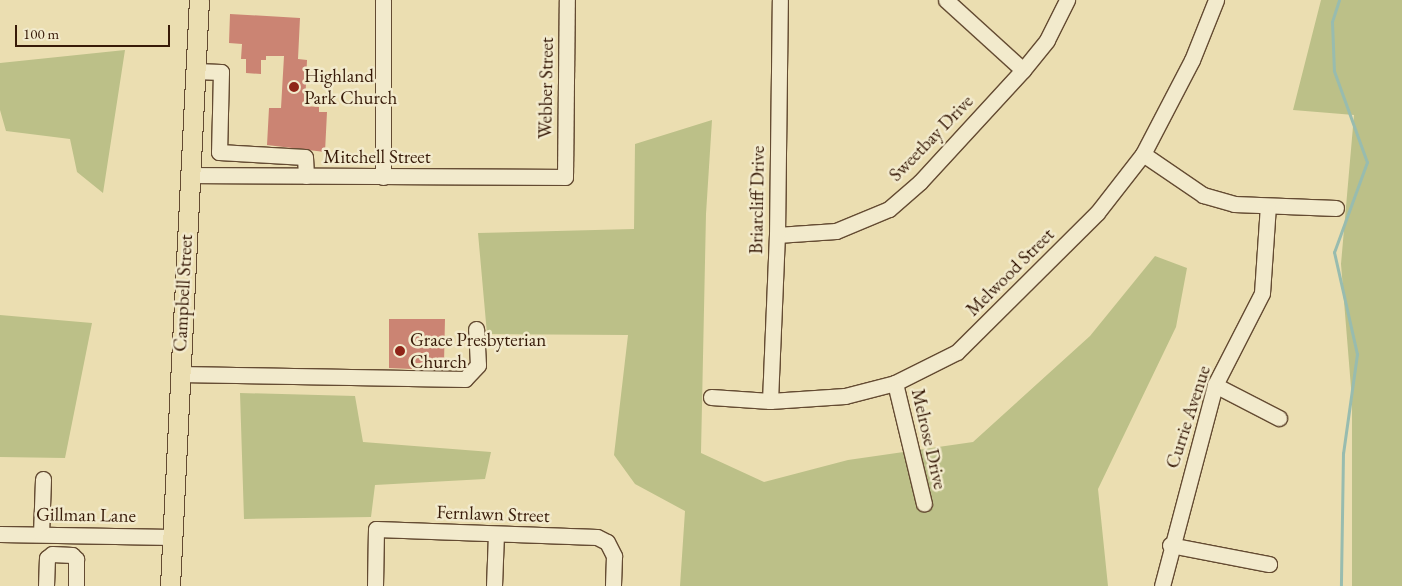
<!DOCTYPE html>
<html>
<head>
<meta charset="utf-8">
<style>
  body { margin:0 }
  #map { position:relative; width:1402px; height:586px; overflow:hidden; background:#ebdeb1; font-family:"EB Garamond",serif }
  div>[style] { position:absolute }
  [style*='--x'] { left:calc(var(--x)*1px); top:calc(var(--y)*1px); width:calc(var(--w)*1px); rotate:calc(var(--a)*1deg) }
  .green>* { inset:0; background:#bcc088 }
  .stream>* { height:3px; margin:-1.5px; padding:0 1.5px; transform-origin:1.5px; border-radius:1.5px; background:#98bcaf }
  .building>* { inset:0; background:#cb8473 }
  .roads { filter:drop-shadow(1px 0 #644b32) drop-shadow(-1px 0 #644b32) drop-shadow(0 1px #644b32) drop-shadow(0 -1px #644b32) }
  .minor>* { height:15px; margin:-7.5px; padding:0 7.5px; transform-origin:7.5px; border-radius:7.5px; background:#f2eacc }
  .major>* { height:19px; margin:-9.5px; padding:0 9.5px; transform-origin:9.5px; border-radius:9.5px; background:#ebdeb1 }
  .dots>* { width:14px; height:14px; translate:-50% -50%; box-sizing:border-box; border:2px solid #f2eacc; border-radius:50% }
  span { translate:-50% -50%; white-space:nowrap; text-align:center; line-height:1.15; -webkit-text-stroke:5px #f2eacc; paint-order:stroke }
  .poi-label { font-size:19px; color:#371a08 }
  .left { translate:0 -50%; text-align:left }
  .street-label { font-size:19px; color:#371a08 }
  .scale { position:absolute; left:15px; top:25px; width:155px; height:22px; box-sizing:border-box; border:2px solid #371a08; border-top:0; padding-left:6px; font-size:15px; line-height:18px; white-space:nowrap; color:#371a08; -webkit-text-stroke:4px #f2eacc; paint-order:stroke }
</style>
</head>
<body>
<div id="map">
  <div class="green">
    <i style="clip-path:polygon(1321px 0,1402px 0,1402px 586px,1352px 586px,1352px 400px,1341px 264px,1354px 115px,1293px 110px)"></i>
    <i style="clip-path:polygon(125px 50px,103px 193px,77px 172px,70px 139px,6px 131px,0 110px,0 63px)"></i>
    <i style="clip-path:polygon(712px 120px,706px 214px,701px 453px,764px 482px,848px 460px,973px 442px,1090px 336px,1155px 256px,1187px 268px,1176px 327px,1098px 489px,1108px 586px,680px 586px,685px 511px,635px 484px,614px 455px,628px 335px,487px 334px,478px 233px,634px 229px,635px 144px)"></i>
    <i style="clip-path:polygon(0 315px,92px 323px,65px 458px,0 457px)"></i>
    <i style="clip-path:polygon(240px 393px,355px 396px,363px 442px,491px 452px,485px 479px,375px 485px,371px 517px,244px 519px)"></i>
  </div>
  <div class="stream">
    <i style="--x:1339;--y:0;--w:23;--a:108"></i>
    <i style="--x:1332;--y:22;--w:49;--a:87.7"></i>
    <i style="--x:1334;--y:71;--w:97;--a:70.1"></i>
    <i style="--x:1367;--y:162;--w:96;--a:110.1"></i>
    <i style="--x:1334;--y:252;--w:105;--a:77.3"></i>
    <i style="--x:1357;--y:354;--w:100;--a:98"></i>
    <i style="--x:1343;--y:453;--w:133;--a:90.9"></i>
  </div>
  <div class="building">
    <i style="clip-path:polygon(230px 14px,300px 18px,298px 59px,307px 60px,305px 106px,319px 107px,319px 112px,327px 112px,325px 152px,267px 145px,269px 108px,281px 108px,284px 56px,266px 56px,266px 60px,261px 60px,261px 74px,246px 73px,246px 59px,241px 59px,242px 44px,229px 43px)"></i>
    <i style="clip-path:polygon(389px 319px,445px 319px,444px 363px,412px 363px,412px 369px,389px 368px)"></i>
  </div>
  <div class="roads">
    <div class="minor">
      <i style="--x:383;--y:0;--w:177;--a:90"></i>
      <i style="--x:946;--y:0;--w:104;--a:42.3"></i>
      <i style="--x:195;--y:71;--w:26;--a:2"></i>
      <i style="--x:221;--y:72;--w:80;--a:91.4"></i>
      <i style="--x:219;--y:152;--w:86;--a:3.3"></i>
      <i style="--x:305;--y:157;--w:19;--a:87"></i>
      <i style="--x:1143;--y:154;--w:73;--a:34.3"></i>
      <i style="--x:1203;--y:195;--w:32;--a:16"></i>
      <i style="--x:1234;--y:204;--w:102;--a:2.2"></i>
      <i style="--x:189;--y:175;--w:376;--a:0.3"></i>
      <i style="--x:565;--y:177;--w:177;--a:-89.4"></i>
      <i style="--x:777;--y:235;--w:59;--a:-3.9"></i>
      <i style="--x:836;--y:231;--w:57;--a:-22.5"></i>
      <i style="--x:889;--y:209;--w:41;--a:-41.1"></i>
      <i style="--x:920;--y:182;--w:152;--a:-47.4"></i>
      <i style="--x:1023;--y:70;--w:38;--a:-51"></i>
      <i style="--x:1047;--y:40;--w:45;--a:-63.4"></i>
      <i style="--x:179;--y:374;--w:286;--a:1"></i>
      <i style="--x:465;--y:379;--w:19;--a:-47"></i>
      <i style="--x:478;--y:365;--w:36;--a:-93"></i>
      <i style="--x:895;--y:383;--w:124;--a:76.5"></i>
      <i style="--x:1215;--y:385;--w:72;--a:27.3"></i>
      <i style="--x:711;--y:397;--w:59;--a:3.9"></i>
      <i style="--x:770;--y:401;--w:75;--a:-3.8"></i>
      <i style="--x:845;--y:396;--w:52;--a:-14.6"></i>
      <i style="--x:895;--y:383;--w:69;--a:-26.6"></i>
      <i style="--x:957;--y:352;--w:197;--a:-44.8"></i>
      <i style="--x:1097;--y:213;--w:75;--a:-52.1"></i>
      <i style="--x:1143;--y:154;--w:106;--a:-62.5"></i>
      <i style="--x:1192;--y:60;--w:65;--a:-68.2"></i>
      <i style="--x:770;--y:401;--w:166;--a:-87.6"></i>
      <i style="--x:777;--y:235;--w:235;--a:-89.3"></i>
      <i style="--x:0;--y:534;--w:172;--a:1"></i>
      <i style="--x:41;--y:534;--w:55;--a:-87.9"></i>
      <i style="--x:1170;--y:545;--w:101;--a:10.9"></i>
      <i style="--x:46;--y:586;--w:28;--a:-88"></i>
      <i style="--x:47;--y:558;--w:6;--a:-39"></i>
      <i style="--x:52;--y:554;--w:20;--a:3"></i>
      <i style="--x:72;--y:555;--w:6;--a:45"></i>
      <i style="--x:76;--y:559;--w:27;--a:90"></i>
      <i style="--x:375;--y:586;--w:57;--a:-89"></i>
      <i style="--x:376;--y:529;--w:221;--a:2.1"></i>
      <i style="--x:597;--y:537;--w:11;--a:27"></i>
      <i style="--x:607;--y:542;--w:16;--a:63"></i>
      <i style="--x:614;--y:556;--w:30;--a:92"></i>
      <i style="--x:494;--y:586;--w:51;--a:-87.8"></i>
      <i style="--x:1162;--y:586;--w:208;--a:-75.2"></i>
      <i style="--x:1215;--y:385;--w:103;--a:-62.9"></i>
      <i style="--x:1262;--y:293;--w:87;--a:-86.1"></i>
    </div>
    <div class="major">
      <i style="--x:170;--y:586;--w:587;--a:-87.17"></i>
    </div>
  </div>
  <div class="dots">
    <i style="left:294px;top:87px;background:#8f2418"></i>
    <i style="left:400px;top:351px;background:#8f2418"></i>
  </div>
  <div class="poi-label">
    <span class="left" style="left:304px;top:87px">Highland<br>Park Church</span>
    <span class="left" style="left:410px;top:351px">Grace Presbyterian<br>Church</span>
  </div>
  <div class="street-label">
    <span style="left:546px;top:88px;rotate:-89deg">Webber Street</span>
    <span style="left:931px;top:138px;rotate:-46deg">Sweetbay Drive</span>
    <span style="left:377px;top:157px">Mitchell Street</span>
    <span style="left:757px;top:200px;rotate:-89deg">Briarcliff Drive</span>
    <span style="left:1010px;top:272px;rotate:-45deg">Melwood Street</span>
    <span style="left:183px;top:293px;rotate:-87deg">Campbell Street</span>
    <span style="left:1188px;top:417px;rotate:-72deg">Currie Avenue</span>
    <span style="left:929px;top:439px;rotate:77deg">Melrose Drive</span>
    <span style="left:493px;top:514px;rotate:2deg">Fernlawn Street</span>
    <span style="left:86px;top:515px;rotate:1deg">Gillman Lane</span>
  </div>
  <div class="scale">100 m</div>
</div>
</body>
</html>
